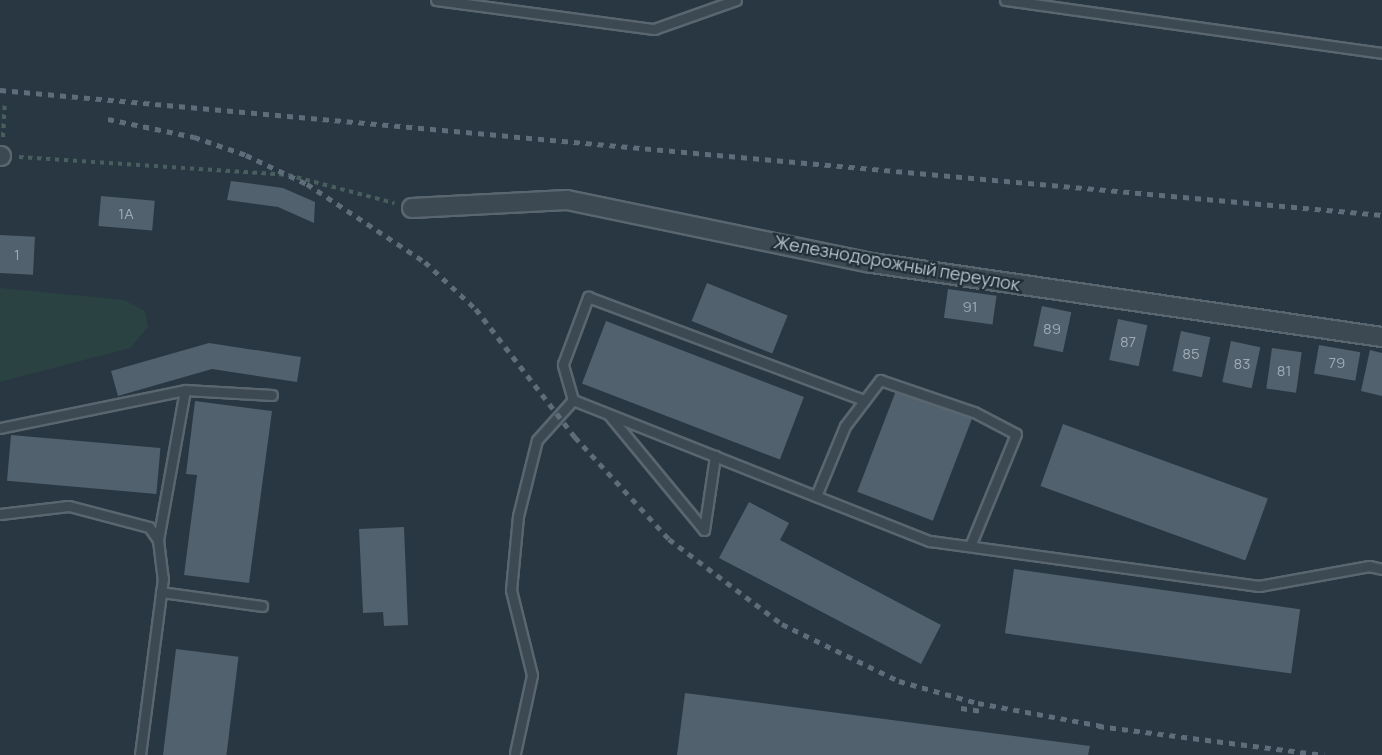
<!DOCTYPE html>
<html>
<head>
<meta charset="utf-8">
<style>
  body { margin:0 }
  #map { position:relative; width:1382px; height:755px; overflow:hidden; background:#283742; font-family:Manrope,sans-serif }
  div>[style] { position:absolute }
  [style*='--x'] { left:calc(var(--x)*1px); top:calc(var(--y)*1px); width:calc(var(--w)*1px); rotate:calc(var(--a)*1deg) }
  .green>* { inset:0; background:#2a4342 }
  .building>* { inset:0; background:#51616d; transform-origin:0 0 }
  .path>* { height:4px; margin-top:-2px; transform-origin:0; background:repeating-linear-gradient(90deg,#485f5e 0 4.5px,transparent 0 9px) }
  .roads { filter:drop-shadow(2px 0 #5a666f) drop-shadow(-2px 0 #5a666f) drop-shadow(0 2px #5a666f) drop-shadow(0 -2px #5a666f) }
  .lane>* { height:9px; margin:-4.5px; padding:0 4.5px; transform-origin:4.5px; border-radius:4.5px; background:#3c4952 }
  .street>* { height:18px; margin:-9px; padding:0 9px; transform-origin:9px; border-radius:9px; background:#3c4952 }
  .rail>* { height:4.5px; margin-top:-2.25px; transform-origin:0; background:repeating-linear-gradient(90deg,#5e6d79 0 6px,transparent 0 12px) }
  span { translate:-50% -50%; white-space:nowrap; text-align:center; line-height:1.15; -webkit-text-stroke:4.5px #202e37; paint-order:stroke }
  .number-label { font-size:15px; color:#9faab4 }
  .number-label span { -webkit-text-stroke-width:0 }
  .street-label { font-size:18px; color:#b9c3cc }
</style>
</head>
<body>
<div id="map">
  <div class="green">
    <i style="clip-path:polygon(0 288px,124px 300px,145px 311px,148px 327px,130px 348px,0 382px)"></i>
  </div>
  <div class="building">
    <i style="clip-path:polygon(231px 181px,283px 188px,315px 202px,314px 223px,278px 207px,227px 200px)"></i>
    <i style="left:101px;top:196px;width:54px;height:30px;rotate:5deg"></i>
    <i style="left:0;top:235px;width:35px;height:38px;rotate:3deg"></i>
    <i style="left:707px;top:283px;width:87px;height:41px;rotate:22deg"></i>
    <i style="left:948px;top:289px;width:49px;height:29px;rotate:8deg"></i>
    <i style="left:1042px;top:306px;width:30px;height:41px;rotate:12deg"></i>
    <i style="left:1118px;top:319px;width:30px;height:42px;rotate:12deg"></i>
    <i style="left:606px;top:321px;width:212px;height:67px;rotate:21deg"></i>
    <i style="left:1181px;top:331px;width:30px;height:41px;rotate:12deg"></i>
    <i style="left:1231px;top:341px;width:30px;height:42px;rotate:12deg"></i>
    <i style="clip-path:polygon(209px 343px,301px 357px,297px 382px,212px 369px,118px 396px,111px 371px)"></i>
    <i style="left:1319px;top:345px;width:42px;height:29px;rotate:10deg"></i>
    <i style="left:1272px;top:348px;width:30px;height:41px;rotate:8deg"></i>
    <i style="clip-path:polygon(1370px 350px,1382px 353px,1382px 396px,1361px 391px)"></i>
    <i style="left:897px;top:388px;width:81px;height:111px;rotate:21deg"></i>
    <i style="clip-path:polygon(195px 401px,272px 411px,249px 583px,184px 575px,197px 475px,186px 474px)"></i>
    <i style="left:1063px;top:424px;width:218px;height:66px;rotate:20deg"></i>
    <i style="left:11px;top:435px;width:150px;height:46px;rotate:5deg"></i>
    <i style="clip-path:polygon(749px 502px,789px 523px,780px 540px,941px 625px,921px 664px,719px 558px)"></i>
    <i style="clip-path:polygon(404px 527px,408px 625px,384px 626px,383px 612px,363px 613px,359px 529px)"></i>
    <i style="left:1014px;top:569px;width:289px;height:65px;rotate:8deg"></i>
    <i style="left:176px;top:649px;width:63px;height:107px;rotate:7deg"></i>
    <i style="clip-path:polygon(685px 693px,1090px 746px,1088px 755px,677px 755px)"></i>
  </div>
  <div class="path">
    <i style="--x:3;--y:137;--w:36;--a:-87"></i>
    <i style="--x:19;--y:157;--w:270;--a:3.8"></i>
    <i style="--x:288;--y:175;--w:110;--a:14.8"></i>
  </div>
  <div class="roads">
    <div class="lane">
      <i style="--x:436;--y:0;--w:220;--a:7.6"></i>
      <i style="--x:654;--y:29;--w:87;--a:-19.5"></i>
      <i style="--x:1005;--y:0;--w:381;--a:8"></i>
      <i style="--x:573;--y:400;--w:37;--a:-106"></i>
      <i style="--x:563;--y:364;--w:72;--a:-69.5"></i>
      <i style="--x:588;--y:297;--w:295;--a:20.5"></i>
      <i style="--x:609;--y:415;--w:149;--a:50.4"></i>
      <i style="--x:704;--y:530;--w:75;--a:-81.5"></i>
      <i style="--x:0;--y:428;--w:189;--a:-11.6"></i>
      <i style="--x:816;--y:496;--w:76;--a:-67.5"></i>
      <i style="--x:845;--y:426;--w:58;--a:-52.7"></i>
      <i style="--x:880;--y:380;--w:99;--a:18.8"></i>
      <i style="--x:974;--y:412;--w:47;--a:27.6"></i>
      <i style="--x:1016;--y:434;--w:121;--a:112.3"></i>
      <i style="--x:0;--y:514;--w:69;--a:-6.6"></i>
      <i style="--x:69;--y:506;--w:83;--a:14.7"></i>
      <i style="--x:149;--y:527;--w:16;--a:55"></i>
      <i style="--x:158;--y:540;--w:38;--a:83"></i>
      <i style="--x:163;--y:578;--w:178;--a:97.4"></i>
      <i style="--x:158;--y:540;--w:152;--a:-79.8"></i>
      <i style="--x:185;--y:390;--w:87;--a:3.3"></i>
      <i style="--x:161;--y:592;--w:102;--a:7.9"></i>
      <i style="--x:515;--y:753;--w:80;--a:-77.7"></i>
      <i style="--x:532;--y:675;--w:88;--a:-103.9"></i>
      <i style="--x:511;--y:590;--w:74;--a:-84.6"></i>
      <i style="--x:518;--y:516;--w:78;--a:-76"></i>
      <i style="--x:537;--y:440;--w:54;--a:-48"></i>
      <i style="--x:573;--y:400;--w:384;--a:21.6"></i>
      <i style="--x:930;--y:541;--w:332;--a:7.8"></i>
      <i style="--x:1259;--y:586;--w:112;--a:-10.3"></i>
      <i style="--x:1369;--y:566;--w:13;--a:13"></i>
    </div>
    <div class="street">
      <i style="--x:0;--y:156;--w:1;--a:0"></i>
      <i style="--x:412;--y:208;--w:155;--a:-3"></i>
      <i style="--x:567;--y:200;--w:311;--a:11.7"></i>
      <i style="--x:872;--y:263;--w:515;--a:8.26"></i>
    </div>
  </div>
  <div class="rail">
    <i style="--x:0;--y:90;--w:1388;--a:5.17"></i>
    <i style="--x:108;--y:119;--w:88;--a:11.8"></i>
    <i style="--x:194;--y:137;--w:55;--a:19.1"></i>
    <i style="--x:246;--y:155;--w:68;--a:25.4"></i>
    <i style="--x:307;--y:184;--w:141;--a:33.5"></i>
    <i style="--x:425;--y:262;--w:69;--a:42.7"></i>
    <i style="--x:476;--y:309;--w:162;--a:52.3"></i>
    <i style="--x:575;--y:437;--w:139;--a:47.3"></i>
    <i style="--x:669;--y:539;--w:141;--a:37"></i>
    <i style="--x:782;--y:624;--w:130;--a:26"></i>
    <i style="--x:899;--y:681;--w:82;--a:15.6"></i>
    <i style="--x:978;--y:703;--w:131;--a:10.5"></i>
    <i style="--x:961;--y:708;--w:21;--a:8"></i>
    <i style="--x:1098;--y:726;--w:228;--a:7.3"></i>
  </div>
  <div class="number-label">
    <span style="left:126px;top:214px">1А</span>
    <span style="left:17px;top:255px">1</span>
    <span style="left:970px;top:307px">91</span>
    <span style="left:1052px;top:329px">89</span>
    <span style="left:1128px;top:342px">87</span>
    <span style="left:1191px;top:354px">85</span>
    <span style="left:1337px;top:363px">79</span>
    <span style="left:1242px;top:364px">83</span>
    <span style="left:1284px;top:371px">81</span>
  </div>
  <div class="street-label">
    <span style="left:897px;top:263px;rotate:10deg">Железнодорожный переулок</span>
  </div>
</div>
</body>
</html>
